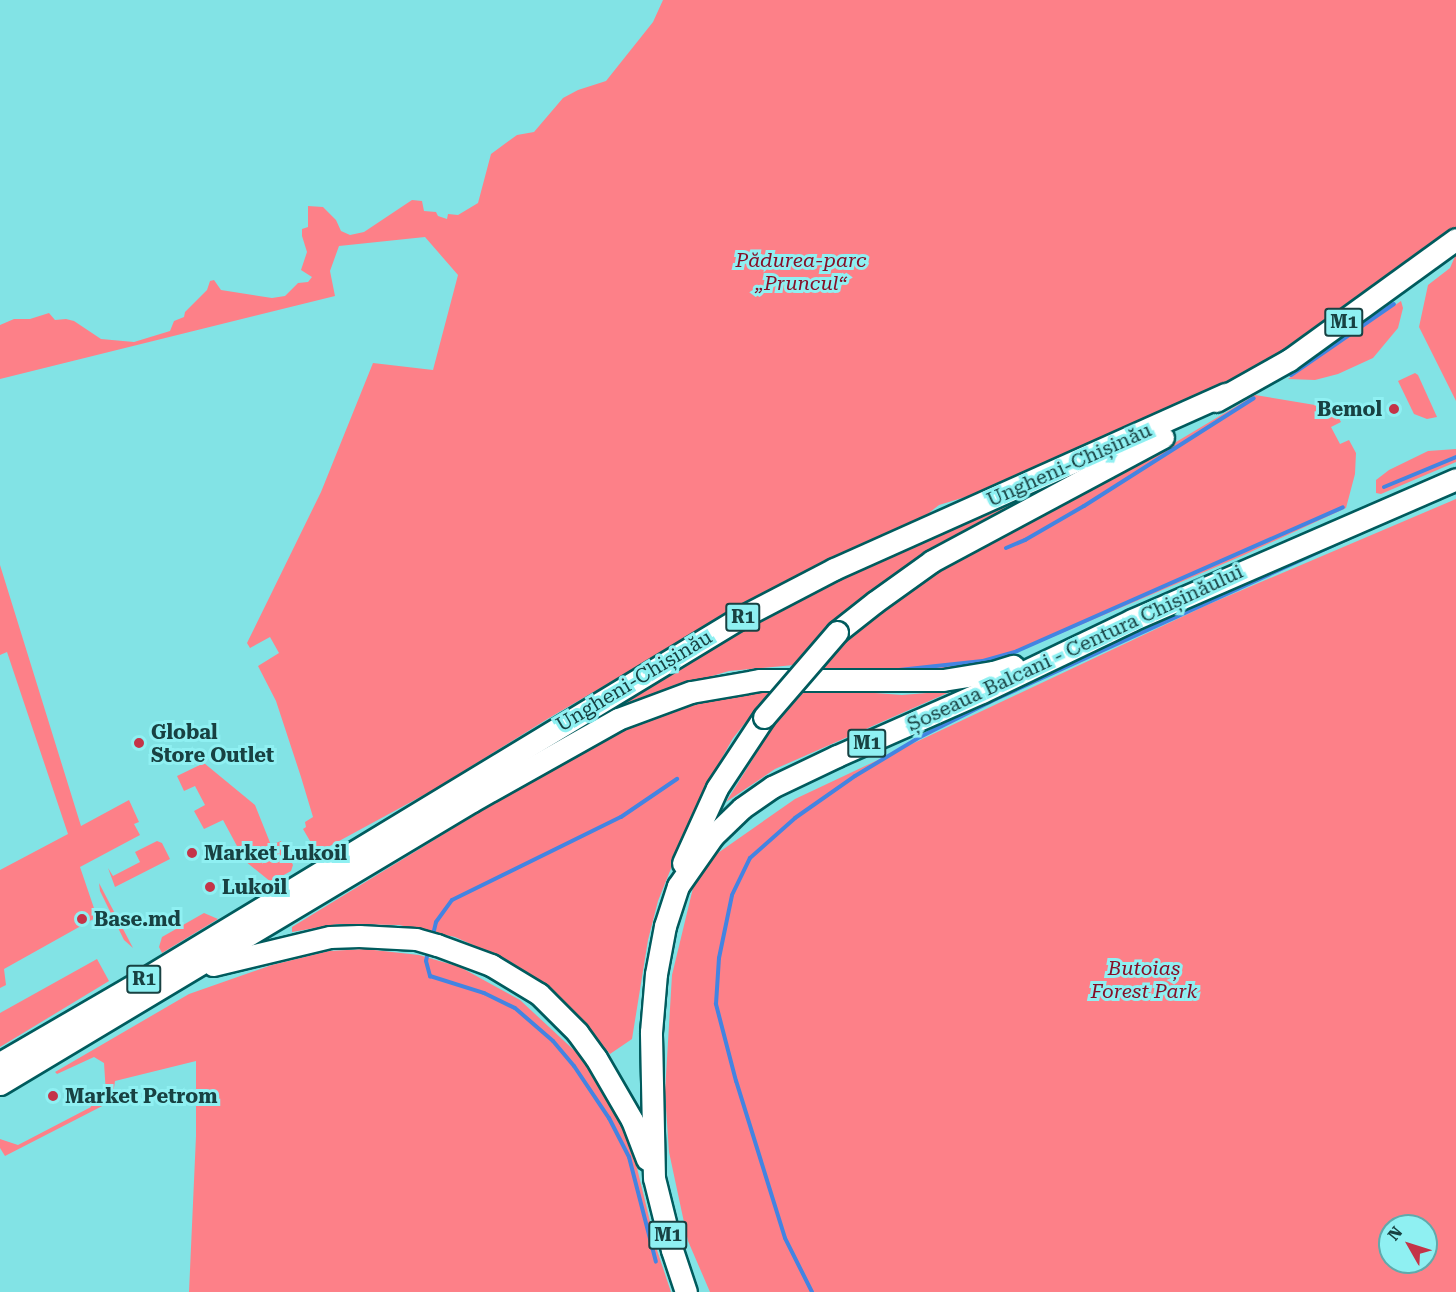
<!DOCTYPE html>
<html>
<head>
<meta charset="utf-8">
<style>
  body { margin:0 }
  #map { position:relative; width:1456px; height:1292px; overflow:hidden; background:#82e3e5; font-family:"Roboto Serif",serif }
  div>[style] { position:absolute }
  [style*='--x'] { left:calc(var(--x)*1px); top:calc(var(--y)*1px); width:calc(var(--w)*1px); rotate:calc(var(--a)*1deg) }
  .green>* { inset:0; background:#fd8088 }
  .stream>* { height:4px; margin:-2px; padding:0 2px; transform-origin:2px; border-radius:2px; background:#4384e2 }
  .roads { filter:drop-shadow(2px 0 #005b5d) drop-shadow(-2px 0 #005b5d) drop-shadow(0 2px #005b5d) drop-shadow(0 -2px #005b5d) }
  .trunk>* { height:21px; margin:-10.5px; padding:0 10.5px; transform-origin:10.5px; border-radius:10.5px; background:#fff }
  .bridges { filter:drop-shadow(2px 0 #005b5d) drop-shadow(-2px 0 #005b5d) drop-shadow(0 2px #005b5d) drop-shadow(0 -2px #005b5d) }
  .trunk-bridge>* { height:21px; margin:-10.5px; padding:0 10.5px; transform-origin:10.5px; border-radius:10.5px; background:#fff }
  .dots>* { width:16px; height:16px; translate:-50% -50%; box-sizing:border-box; border:3px solid #8ff0f2; border-radius:50% }
  span { translate:-50% -50%; white-space:nowrap; text-align:center; line-height:1.15; -webkit-text-stroke:6px #8ff0f2; paint-order:stroke }
  .shield-label span { padding:2px 4px; background:#8ff0f2; border:2px solid; border-radius:4px; -webkit-text-stroke-width:0 }
  .shield-label { font-size:18px; color:#184142; font-weight:700 }
  .park-label { font-size:20px; color:#860f27; font-style:italic }
  .poi-label { font-size:20px; color:#184142; font-weight:700 }
  .right { translate:-100% -50%; text-align:right }
  .left { translate:0 -50%; text-align:left }
  .street-label { font-size:20px; color:#184142 }
  .north { position:absolute; left:1378px; top:1214px; width:60px; height:60px; box-sizing:border-box; background:#8ff0f2; border:2px solid #5faaac; border-radius:50%; rotate:309deg; font-size:16px; font-weight:700; line-height:24px; text-align:center; color:#184142 }
  .north::after { content:''; display:block; margin:auto; width:21px; height:27px; background:#c43448; clip-path:polygon(50% 0,100% 100%,50% 72%,0 100%) }
</style>
</head>
<body>
<div id="map">
  <div class="green">
    <i style="clip-path:polygon(663px 0,1456px 0,1456px 227px,1289px 351px,1146px 422px,985px 491px,939px 505px,925px 516px,856px 546px,737px 608px,549px 718px,433px 790px,317px 853px,303px 829px,306px 827px,305px 822px,313px 817px,301px 777px,276px 701px,258px 666px,279px 653px,270px 637px,250px 648px,247px 643px,321px 492px,373px 363px,433px 370px,458px 275px,425px 237px,339px 246px,330px 271px,335px 296px,0 379px,0 325px,14px 319px,30px 319px,49px 313px,55px 320px,66px 319px,74px 321px,101px 339px,134px 342px,170px 331px,174px 321px,184px 317px,185px 312px,207px 290px,210px 281px,214px 280px,221px 290px,272px 298px,285px 296px,298px 283px,308px 282px,312px 277px,301px 270px,307px 252px,302px 236px,302px 229px,308px 227px,308px 206px,323px 207px,336px 220px,341px 231px,350px 235px,364px 232px,412px 200px,422px 201px,424px 211px,436px 212px,438px 216px,447px 219px,448px 214px,458px 215px,478px 203px,491px 154px,517px 135px,534px 132px,563px 98px,578px 90px,606px 81px,653px 22px)"></i>
    <i style="clip-path:polygon(1456px 254px,1456px 401px,1419px 327px,1428px 285px,1450px 268px)"></i>
    <i style="clip-path:polygon(1401px 301px,1403px 308px,1398px 328px,1373px 358px,1338px 374px,1315px 380px,1288px 379px)"></i>
    <i style="clip-path:polygon(1415px 373px,1418px 375px,1437px 417px,1427px 419px,1414px 414px,1398px 381px)"></i>
    <i style="clip-path:polygon(1255px 395px,1327px 407px,1336px 413px,1341px 422px,1331px 427px,1340px 444px,1349px 440px,1356px 453px,1355px 474px,1346px 508px,1244px 555px,1001px 659px,917px 672px,823px 669px,847px 640px,845px 637px,942px 567px,1134px 467px)"></i>
    <i style="clip-path:polygon(1456px 449px,1456px 462px,1381px 494px,1376px 493px,1376px 480px,1389px 470px,1428px 451px)"></i>
    <i style="clip-path:polygon(1034px 489px,1034px 495px,908px 565px,829px 626px,794px 665px,729px 671px,672px 688px,630px 703px,561px 738px,736px 631px,822px 586px)"></i>
    <i style="clip-path:polygon(evenodd,1456px 499px,1456px 1292px,710px 1292px,688px 1241px,669px 1152px,665px 1092px,672px 975px,693px 888px,715px 855px,795px 799px,1207px 605px,1456px 499px,1390px 1226px,1426px 1226px,1426px 1262px,1390px 1262px,1390px 1226px)"></i>
    <i style="clip-path:polygon(0 565px,81px 826px,129px 800px,139px 822px,134px 824px,140px 835px,80px 867px,97px 917px,4px 969px,6px 985px,0 988px,0 870px,68px 834px,7px 652px,0 655px)"></i>
    <i style="clip-path:polygon(774px 687px,733px 738px,698px 801px,658px 901px,648px 940px,632px 1039px,610px 1054px,572px 1010px,543px 983px,511px 962px,455px 937px,399px 925px,338px 924px,292px 932px,292px 927px,470px 818px,564px 760px,624px 728px,689px 706px)"></i>
    <i style="clip-path:polygon(807px 688px,902px 695px,952px 691px,775px 769px,726px 802px,773px 727px)"></i>
    <i style="clip-path:polygon(204px 763px,255px 805px,271px 845px,281px 841px,293px 865px,291px 871px,271px 882px,245px 861px,223px 820px,204px 829px,194px 811px,205px 805px,195px 786px,184px 791px,177px 776px)"></i>
    <i style="clip-path:polygon(157px 841px,162px 843px,170px 859px,115px 887px,108px 868px,113px 876px,140px 862px,135px 852px)"></i>
    <i style="clip-path:polygon(99px 883px,133px 948px,124px 940px,100px 891px)"></i>
    <i style="clip-path:polygon(204px 913px,218px 919px,162px 953px,159px 947px,162px 937px)"></i>
    <i style="clip-path:polygon(365px 949px,419px 955px,460px 967px,520px 1000px,577px 1053px,618px 1114px,637px 1168px,657px 1250px,671px 1292px,189px 1292px,196px 1136px,196px 1061px,115px 1081px,112px 1101px,5px 1156px,0 1148px,0 1139px,18px 1145px,91px 1107px,89px 1102px,106px 1094px,104px 1063px,94px 1057px,57px 1074px,55px 1072px,189px 994px,272px 965px,329px 951px)"></i>
    <i style="clip-path:polygon(97px 959px,109px 981px,0 1047px,0 1013px)"></i>
  </div>
  <div class="stream">
    <i style="--x:1291;--y:375;--w:125;--a:-34.6"></i>
    <i style="--x:1384;--y:487;--w:78;--a:-22.6"></i>
    <i style="--x:1433;--y:500;--w:24;--a:-19"></i>
    <i style="--x:1006;--y:548;--w:21;--a:-23"></i>
    <i style="--x:1025;--y:540;--w:68;--a:-30"></i>
    <i style="--x:1084;--y:506;--w:201;--a:-32.4"></i>
    <i style="--x:899;--y:670;--w:84;--a:-6.1"></i>
    <i style="--x:983;--y:661;--w:35;--a:-16"></i>
    <i style="--x:1017;--y:651;--w:356;--a:-23.8"></i>
    <i style="--x:433;--y:935;--w:13;--a:-77"></i>
    <i style="--x:436;--y:922;--w:27;--a:-54"></i>
    <i style="--x:452;--y:900;--w:188;--a:-26.2"></i>
    <i style="--x:621;--y:817;--w:68;--a:-34.2"></i>
    <i style="--x:428;--y:951;--w:10;--a:101"></i>
    <i style="--x:426;--y:961;--w:16;--a:75"></i>
    <i style="--x:430;--y:976;--w:57;--a:17.5"></i>
    <i style="--x:484;--y:993;--w:34;--a:26"></i>
    <i style="--x:515;--y:1008;--w:50;--a:41"></i>
    <i style="--x:553;--y:1041;--w:33;--a:50"></i>
    <i style="--x:574;--y:1066;--w:63;--a:56.1"></i>
    <i style="--x:609;--y:1118;--w:44;--a:62.9"></i>
    <i style="--x:629;--y:1157;--w:108;--a:75.6"></i>
    <i style="--x:812;--y:1292;--w:60;--a:-116.6"></i>
    <i style="--x:785;--y:1238;--w:164;--a:-107.3"></i>
    <i style="--x:736;--y:1081;--w:80;--a:-104.6"></i>
    <i style="--x:716;--y:1004;--w:46;--a:-86.3"></i>
    <i style="--x:719;--y:958;--w:64;--a:-78.3"></i>
    <i style="--x:732;--y:895;--w:41;--a:-64.1"></i>
    <i style="--x:750;--y:858;--w:60;--a:-41.6"></i>
    <i style="--x:795;--y:818;--w:73;--a:-35"></i>
    <i style="--x:855;--y:776;--w:76;--a:-31"></i>
    <i style="--x:920;--y:737;--w:85;--a:-26.6"></i>
    <i style="--x:996;--y:699;--w:464;--a:-24.5"></i>
  </div>
  <div class="roads">
    <div class="trunk">
      <i style="--x:1216;--y:401;--w:84;--a:-29.3"></i>
      <i style="--x:1289;--y:360;--w:206;--a:-35.9"></i>
      <i style="--x:837;--y:632;--w:48;--a:-38.3"></i>
      <i style="--x:875;--y:602;--w:70;--a:-35.7"></i>
      <i style="--x:932;--y:561;--w:262;--a:-28.2"></i>
      <i style="--x:683;--y:863;--w:82;--a:-65.6"></i>
      <i style="--x:717;--y:788;--w:85;--a:-56.5"></i>
      <i style="--x:213;--y:965;--w:120;--a:-13.5"></i>
      <i style="--x:330;--y:937;--w:29;--a:-2"></i>
      <i style="--x:359;--y:936;--w:57;--a:3"></i>
      <i style="--x:416;--y:939;--w:22;--a:16"></i>
      <i style="--x:437;--y:945;--w:58;--a:20.3"></i>
      <i style="--x:491;--y:965;--w:56;--a:31.1"></i>
      <i style="--x:539;--y:994;--w:54;--a:45"></i>
      <i style="--x:577;--y:1032;--w:32;--a:54"></i>
      <i style="--x:596;--y:1058;--w:72;--a:59.9"></i>
      <i style="--x:632;--y:1120;--w:42;--a:69"></i>
      <i style="--x:0;--y:1063;--w:157;--a:-30.2"></i>
      <i style="--x:136;--y:984;--w:704;--a:-31.23"></i>
      <i style="--x:738;--y:619;--w:108;--a:-27.5"></i>
      <i style="--x:834;--y:569;--w:429;--a:-24.1"></i>
      <i style="--x:0;--y:1084;--w:550;--a:-30.95"></i>
      <i style="--x:472;--y:801;--w:167;--a:-29.3"></i>
      <i style="--x:618;--y:719;--w:78;--a:-20.3"></i>
      <i style="--x:691;--y:692;--w:70;--a:-9.9"></i>
      <i style="--x:760;--y:680;--w:183;--a:0"></i>
      <i style="--x:943;--y:680;--w:51;--a:-9.1"></i>
      <i style="--x:993;--y:672;--w:21;--a:-17"></i>
      <i style="--x:686;--y:1292;--w:44;--a:-108.4"></i>
      <i style="--x:672;--y:1250;--w:74;--a:-104"></i>
      <i style="--x:654;--y:1178;--w:146;--a:-91.2"></i>
      <i style="--x:651;--y:1032;--w:58;--a:-85.1"></i>
      <i style="--x:656;--y:974;--w:49;--a:-79.4"></i>
      <i style="--x:665;--y:926;--w:42;--a:-72"></i>
      <i style="--x:678;--y:886;--w:61;--a:-55"></i>
      <i style="--x:713;--y:836;--w:40;--a:-44"></i>
      <i style="--x:742;--y:808;--w:37;--a:-35"></i>
      <i style="--x:772;--y:787;--w:72;--a:-25.5"></i>
      <i style="--x:837;--y:756;--w:158;--a:-23.8"></i>
      <i style="--x:982;--y:692;--w:166;--a:-25.6"></i>
      <i style="--x:1132;--y:620;--w:353;--a:-23.5"></i>
    </div>
  </div>
  <div class="bridges">
    <div class="trunk-bridge">
      <i style="--x:764;--y:717;--w:112;--a:-49.3"></i>
    </div>
  </div>
  <div class="dots">
    <i style="left:1394px;top:409px;background:#c43448"></i>
    <i style="left:139px;top:743px;background:#c43448"></i>
    <i style="left:192px;top:853px;background:#c43448"></i>
    <i style="left:210px;top:887px;background:#c43448"></i>
    <i style="left:82px;top:919px;background:#c43448"></i>
    <i style="left:53px;top:1096px;background:#c43448"></i>
  </div>
  <div class="shield-label">
    <span style="left:1344px;top:322px">M1</span>
    <span style="left:743px;top:617px">R1</span>
    <span style="left:867px;top:743px">M1</span>
    <span style="left:144px;top:979px">R1</span>
    <span style="left:668px;top:1235px">M1</span>
  </div>
  <div class="park-label">
    <span style="left:801px;top:272px">Pădurea-parc<br>„Pruncul“</span>
    <span style="left:1144px;top:980px">Butoiaș<br>Forest Park</span>
  </div>
  <div class="poi-label">
    <span class="right" style="left:1382px;top:409px">Bemol</span>
    <span class="left" style="left:151px;top:744px">Global<br>Store Outlet</span>
    <span class="left" style="left:204px;top:853px">Market Lukoil</span>
    <span class="left" style="left:222px;top:887px">Lukoil</span>
    <span class="left" style="left:94px;top:919px">Base.md</span>
    <span class="left" style="left:65px;top:1096px">Market Petrom</span>
  </div>
  <div class="street-label">
    <span style="left:1069px;top:465px;rotate:-24deg">Ungheni-Chișinău</span>
    <span style="left:1075px;top:648px;rotate:-25deg">Șoseaua Balcani - Centura Chișinăului</span>
    <span style="left:634px;top:681px;rotate:-31deg">Ungheni-Chișinău</span>
  </div>
  <div class="north">N</div>
</div>
</body>
</html>
